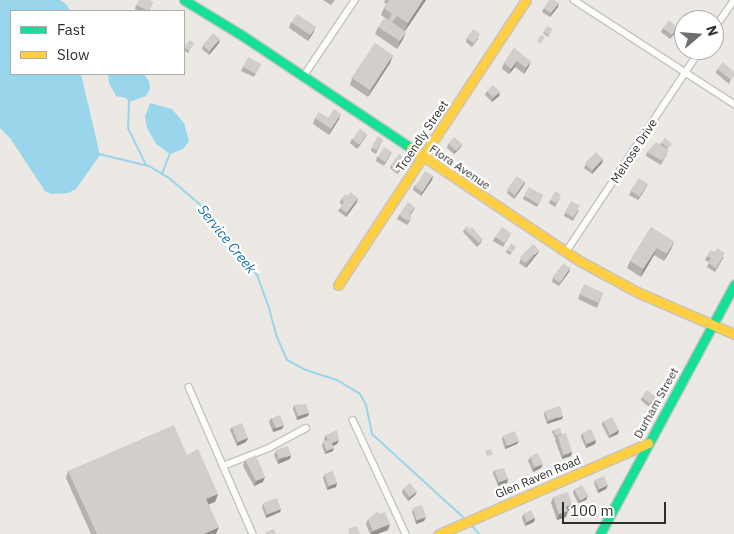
<!DOCTYPE html>
<html>
<head>
<meta charset="utf-8">
<style>
  body { margin:0 }
  #map { position:relative; width:734px; height:534px; overflow:hidden; background:#ece8e4; font-family:"IBM Plex Sans",sans-serif }
  div>[style] { position:absolute }
  [style*='--x'] { left:calc(var(--x)*1px); top:calc(var(--y)*1px); width:calc(var(--w)*1px); rotate:calc(var(--a)*1deg) }
  .water>* { inset:0; background:#99d6ec }
  .stream>* { height:2px; margin:-1px; padding:0 1px; transform-origin:1px; border-radius:1px; background:#99d6ec }
  .roads { filter:drop-shadow(1px 0 #c5c4c5) drop-shadow(-1px 0 #c5c4c5) drop-shadow(0 1px #c5c4c5) drop-shadow(0 -1px #c5c4c5) }
  .street>* { height:5.5px; margin:-2.75px; padding:0 2.75px; transform-origin:2.75px; border-radius:2.75px; background:#fcfcfb }
  .fast>* { height:9px; margin:-4.5px; padding:0 4.5px; transform-origin:4.5px; border-radius:4.5px; background:#16e098 }
  .slow>* { height:9px; margin:-4.5px; padding:0 4.5px; transform-origin:4.5px; border-radius:4.5px; background:#ffcf43 }
  .wall>* { inset:0; background:#b4b1af }
  .shaded-wall>* { inset:0; background:#92908e }
  .building>* { inset:0; background:#d1cecb; transform-origin:0 0 }
  span { translate:-50% -50%; white-space:nowrap; text-align:center; line-height:1.15; -webkit-text-stroke:4.5px #fff; paint-order:stroke }
  .street-label { font-size:12px; color:#2e2e2e }
  .water-label { font-size:14px; color:#0d6fa3; font-style:italic }
  .legend { position:absolute; left:10px; top:10px; width:175px; height:65px; box-sizing:border-box; background:#fff; border:1px solid #ababab; margin:0; padding:6px 9px; list-style:none; font-size:15px; color:#2e2e2e }
  .legend li { display:flex; align-items:center; gap:10px; height:25px }
  .legend b { width:25px; border:1px solid #ababab }
  .north { position:absolute; left:674px; top:10px; width:50px; height:50px; box-sizing:border-box; background:#fff; border:1px solid #ababab; border-radius:50%; rotate:72deg; font-size:14px; font-weight:700; line-height:20px; text-align:center; color:#2e2e2e }
  .north::after { content:''; display:block; margin:auto; width:18px; height:22px; background:#706f6e; clip-path:polygon(50% 0,100% 100%,50% 72%,0 100%) }
  .scale { position:absolute; left:562px; top:502px; width:104px; height:22px; box-sizing:border-box; border:2px solid #2e2e2e; border-top:0; padding-left:6px; font-size:15px; line-height:18px; white-space:nowrap; color:#2e2e2e; -webkit-text-stroke:4px #fff; paint-order:stroke }
</style>
</head>
<body>
<div id="map">
  <div class="water">
    <i style="clip-path:polygon(0 0,60px 0,67px 5px,70px 11px,11px 11px,11px 74px,81px 74px,100px 155px,76px 189px,68px 193px,52px 194px,45px 191px,10px 138px,0 128px)"></i>
    <i style="clip-path:polygon(108px 74px,144px 74px,149px 81px,150px 89px,146px 96px,129px 102px,126px 98px,116px 96px,109px 83px)"></i>
    <i style="clip-path:polygon(150px 103px,172px 109px,184px 123px,189px 141px,183px 149px,170px 154px,156px 144px,147px 128px,145px 117px)"></i>
  </div>
  <div class="stream">
    <i style="--x:129;--y:102;--w:26;--a:92"></i>
    <i style="--x:128;--y:128;--w:41;--a:64.1"></i>
    <i style="--x:99;--y:154;--w:51;--a:13.5"></i>
    <i style="--x:149;--y:166;--w:23;--a:31"></i>
    <i style="--x:169;--y:178;--w:46;--a:40.6"></i>
    <i style="--x:204;--y:208;--w:85;--a:51.7"></i>
    <i style="--x:257;--y:275;--w:35;--a:70"></i>
    <i style="--x:269;--y:308;--w:28;--a:75"></i>
    <i style="--x:276;--y:335;--w:27;--a:66"></i>
    <i style="--x:287;--y:360;--w:21;--a:28"></i>
    <i style="--x:306;--y:370;--w:33;--a:18"></i>
    <i style="--x:337;--y:380;--w:27;--a:31"></i>
    <i style="--x:360;--y:394;--w:13;--a:61"></i>
    <i style="--x:366;--y:405;--w:30;--a:78"></i>
    <i style="--x:372;--y:434;--w:123;--a:42.4"></i>
    <i style="--x:162;--y:174;--w:22;--a:-69"></i>
    <i style="--x:471;--y:525;--w:12;--a:48"></i>
  </div>
  <div class="roads">
    <div class="street">
      <i style="--x:574;--y:0;--w:191;--a:33"></i>
      <i style="--x:714;--y:29;--w:35;--a:-55"></i>
      <i style="--x:303;--y:77;--w:93;--a:-56"></i>
      <i style="--x:566;--y:252;--w:242;--a:-56.4"></i>
      <i style="--x:189;--y:387;--w:160;--a:66.5"></i>
      <i style="--x:353;--y:420;--w:126;--a:65.1"></i>
      <i style="--x:223;--y:466;--w:49;--a:-21.4"></i>
      <i style="--x:269;--y:448;--w:42;--a:-28.4"></i>
    </div>
    <div class="fast">
      <i style="--x:184;--y:0;--w:69;--a:31.4"></i>
      <i style="--x:243;--y:36;--w:202;--a:33.7"></i>
      <i style="--x:600;--y:534;--w:283;--a:-61.7"></i>
    </div>
    <div class="slow">
      <i style="--x:411;--y:148;--w:203;--a:33.8"></i>
      <i style="--x:580;--y:261;--w:65;--a:28.5"></i>
      <i style="--x:637;--y:292;--w:106;--a:23.4"></i>
      <i style="--x:338;--y:285;--w:341;--a:-56.6"></i>
      <i style="--x:439;--y:534;--w:228;--a:-23.5"></i>
    </div>
  </div>
  <div class="wall">
    <i style="clip-path:polygon(323px 0,335px 0,331px 5px)"></i>
    <i style="clip-path:polygon(385px 0,426px 0,405px 31px,403px 39px,397px 49px,375px 34px,378px 27px,388px 20px,381px 15px,384px 8px,386px 4px,384px 2px)"></i>
    <i style="clip-path:polygon(153px 2px,149px 11px,140px 11px,135px 9px,136px 5px)"></i>
    <i style="clip-path:polygon(558px 7px,550px 17px,542px 12px,544px 8px)"></i>
    <i style="clip-path:polygon(291px 22px,313px 33px,308px 41px,289px 28px)"></i>
    <i style="clip-path:polygon(677px 27px,676px 31px,670px 39px,661px 32px,663px 28px)"></i>
    <i style="clip-path:polygon(552px 29px,548px 37px,543px 33px,544px 32px)"></i>
    <i style="clip-path:polygon(684px 31px,684px 47px,678px 43px,679px 39px)"></i>
    <i style="clip-path:polygon(467px 38px,479px 38px,472px 47px,466px 42px)"></i>
    <i style="clip-path:polygon(194px 43px,188px 53px,184px 50px,184px 48px)"></i>
    <i style="clip-path:polygon(219px 43px,209px 55px,202px 49px,203px 45px)"></i>
    <i style="clip-path:polygon(514px 48px,529px 66px,524px 74px,515px 67px,509px 74px,502px 69px,504px 63px)"></i>
    <i style="clip-path:polygon(393px 55px,390px 63px,368px 97px,350px 85px,352px 78px)"></i>
    <i style="clip-path:polygon(261px 64px,254px 77px,241px 71px,243px 67px)"></i>
    <i style="clip-path:polygon(717px 69px,734px 72px,729px 84px,716px 73px)"></i>
    <i style="clip-path:polygon(487px 91px,499px 96px,492px 102px,485px 95px)"></i>
    <i style="clip-path:polygon(315px 118px,328px 118px,339px 119px,329px 135px,313px 124px)"></i>
    <i style="clip-path:polygon(367px 134px,365px 138px,357px 149px,350px 143px,352px 139px)"></i>
    <i style="clip-path:polygon(383px 139px,376px 154px,371px 151px,372px 147px)"></i>
    <i style="clip-path:polygon(661px 143px,672px 144px,667px 149px,667px 154px,661px 165px,646px 156px,647px 152px,663px 147px,660px 144px)"></i>
    <i style="clip-path:polygon(448px 144px,462px 144px,460px 148px,454px 154px,447px 148px)"></i>
    <i style="clip-path:polygon(392px 152px,390px 156px,384px 166px,376px 161px,377px 157px)"></i>
    <i style="clip-path:polygon(603px 159px,602px 163px,592px 174px,584px 168px,586px 164px)"></i>
    <i style="clip-path:polygon(407px 160px,406px 164px,397px 174px,390px 168px,391px 165px)"></i>
    <i style="clip-path:polygon(433px 176px,432px 180px,421px 196px,413px 190px,414px 186px)"></i>
    <i style="clip-path:polygon(525px 182px,524px 185px,514px 199px,507px 193px,508px 190px)"></i>
    <i style="clip-path:polygon(646px 188px,638px 200px,629px 195px,631px 191px)"></i>
    <i style="clip-path:polygon(543px 195px,537px 207px,523px 199px,524px 196px)"></i>
    <i style="clip-path:polygon(560px 198px,555px 207px,549px 203px,550px 200px)"></i>
    <i style="clip-path:polygon(341px 199px,357px 202px,346px 217px,338px 211px,342px 205px,340px 203px)"></i>
    <i style="clip-path:polygon(415px 207px,414px 210px,410px 216px,410px 221px,407px 225px,397px 219px,399px 215px)"></i>
    <i style="clip-path:polygon(579px 210px,573px 221px,564px 216px,565px 213px)"></i>
    <i style="clip-path:polygon(651px 227px,674px 242px,671px 249px,664px 261px,654px 255px,641px 277px,627px 268px,630px 261px)"></i>
    <i style="clip-path:polygon(464px 229px,482px 239px,481px 243px,477px 247px,463px 232px)"></i>
    <i style="clip-path:polygon(511px 233px,509px 237px,503px 247px,493px 241px,495px 237px)"></i>
    <i style="clip-path:polygon(515px 248px,510px 255px,506px 252px,507px 250px)"></i>
    <i style="clip-path:polygon(538px 253px,526px 268px,519px 263px,521px 259px)"></i>
    <i style="clip-path:polygon(707px 256px,724px 257px,715px 272px,707px 267px,709px 262px,705px 260px)"></i>
    <i style="clip-path:polygon(570px 268px,569px 272px,559px 286px,552px 282px,553px 278px)"></i>
    <i style="clip-path:polygon(603px 293px,597px 308px,578px 299px,580px 294px)"></i>
    <i style="clip-path:polygon(655px 396px,654px 400px,649px 407px,641px 400px,642px 397px)"></i>
    <i style="clip-path:polygon(294px 405px,309px 413px,308px 416px,297px 420px,293px 409px)"></i>
    <i style="clip-path:polygon(545px 411px,562px 419px,547px 424px,544px 415px)"></i>
    <i style="clip-path:polygon(271px 418px,282px 429px,273px 432px,269px 422px)"></i>
    <i style="clip-path:polygon(603px 421px,619px 430px,618px 434px,609px 438px,602px 425px)"></i>
    <i style="clip-path:polygon(232px 427px,248px 438px,246px 442px,237px 446px,230px 430px)"></i>
    <i style="clip-path:polygon(553px 430px,562px 434px,572px 452px,571px 456px,562px 459px,555px 440px,556px 438px,555px 438px,552px 432px)"></i>
    <i style="clip-path:polygon(582px 433px,596px 440px,595px 444px,586px 448px,581px 437px)"></i>
    <i style="clip-path:polygon(326px 435px,337px 444px,333px 446px,333px 451px,325px 454px,322px 446px,323px 442px,325px 441px,324px 439px)"></i>
    <i style="clip-path:polygon(503px 436px,519px 441px,517px 444px,505px 449px,502px 439px)"></i>
    <i style="clip-path:polygon(276px 451px,290px 459px,278px 464px,274px 455px)"></i>
    <i style="clip-path:polygon(187px 455px,218px 494px,215px 502px,209px 504px,216px 534px,91px 534px,66px 478px,68px 471px)"></i>
    <i style="clip-path:polygon(530px 457px,541px 468px,533px 472px,528px 461px)"></i>
    <i style="clip-path:polygon(245px 460px,263px 482px,254px 486px,243px 466px)"></i>
    <i style="clip-path:polygon(494px 470px,508px 479px,507px 483px,498px 486px,493px 473px)"></i>
    <i style="clip-path:polygon(325px 474px,337px 483px,336px 487px,327px 490px,323px 478px)"></i>
    <i style="clip-path:polygon(595px 480px,608px 485px,606px 489px,598px 493px,594px 483px)"></i>
    <i style="clip-path:polygon(403px 489px,417px 492px,415px 495px,408px 501px,402px 493px)"></i>
    <i style="clip-path:polygon(574px 489px,588px 496px,586px 500px,578px 503px,573px 493px)"></i>
    <i style="clip-path:polygon(553px 497px,572px 504px,570px 510px,568px 511px,566px 517px,557px 520px,551px 503px)"></i>
    <i style="clip-path:polygon(263px 504px,281px 509px,280px 512px,266px 518px,262px 507px)"></i>
    <i style="clip-path:polygon(413px 509px,426px 517px,424px 521px,416px 524px,412px 512px)"></i>
    <i style="clip-path:polygon(523px 514px,535px 518px,534px 522px,525px 526px,522px 518px)"></i>
    <i style="clip-path:polygon(368px 519px,388px 530px,377px 534px,370px 534px,366px 524px)"></i>
  </div>
  <div class="shaded-wall">
    <i style="clip-path:polygon(423px 0,426px 0,405px 31px,408px 23px)"></i>
    <i style="clip-path:polygon(559px 3px,558px 7px,550px 17px,551px 13px)"></i>
    <i style="clip-path:polygon(316px 27px,313px 33px,308px 41px,310px 35px)"></i>
    <i style="clip-path:polygon(677px 27px,676px 31px,670px 39px,672px 35px)"></i>
    <i style="clip-path:polygon(406px 32px,403px 39px,397px 49px,400px 41px)"></i>
    <i style="clip-path:polygon(220px 39px,219px 43px,209px 55px,210px 51px)"></i>
    <i style="clip-path:polygon(393px 55px,390px 63px,368px 97px,371px 90px)"></i>
    <i style="clip-path:polygon(517px 61px,515px 67px,509px 74px,511px 69px)"></i>
    <i style="clip-path:polygon(531px 61px,529px 66px,524px 74px,526px 68px)"></i>
    <i style="clip-path:polygon(500px 92px,499px 96px,492px 102px,493px 98px)"></i>
    <i style="clip-path:polygon(341px 114px,339px 119px,329px 135px,331px 129px)"></i>
    <i style="clip-path:polygon(367px 134px,365px 138px,357px 149px,359px 145px)"></i>
    <i style="clip-path:polygon(462px 144px,460px 148px,454px 154px,455px 151px)"></i>
    <i style="clip-path:polygon(603px 159px,602px 163px,592px 174px,593px 170px)"></i>
    <i style="clip-path:polygon(407px 160px,406px 164px,397px 174px,399px 171px)"></i>
    <i style="clip-path:polygon(433px 176px,432px 180px,421px 196px,422px 192px)"></i>
    <i style="clip-path:polygon(525px 182px,524px 185px,514px 199px,516px 195px)"></i>
    <i style="clip-path:polygon(648px 184px,646px 188px,638px 200px,639px 197px)"></i>
    <i style="clip-path:polygon(358px 198px,357px 202px,346px 217px,347px 213px)"></i>
    <i style="clip-path:polygon(674px 242px,671px 249px,664px 261px,667px 254px)"></i>
    <i style="clip-path:polygon(657px 248px,654px 255px,641px 277px,643px 269px)"></i>
    <i style="clip-path:polygon(539px 250px,538px 253px,526px 268px,527px 265px)"></i>
    <i style="clip-path:polygon(570px 268px,569px 272px,559px 286px,561px 283px)"></i>
    <i style="clip-path:polygon(309px 413px,308px 416px,297px 420px,298px 416px)"></i>
    <i style="clip-path:polygon(563px 416px,562px 419px,547px 424px,549px 421px)"></i>
    <i style="clip-path:polygon(284px 425px,282px 429px,273px 432px,274px 428px)"></i>
    <i style="clip-path:polygon(619px 430px,618px 434px,609px 438px,611px 435px)"></i>
    <i style="clip-path:polygon(248px 438px,246px 442px,237px 446px,238px 442px)"></i>
    <i style="clip-path:polygon(339px 440px,337px 444px,331px 447px,332px 443px)"></i>
    <i style="clip-path:polygon(596px 440px,595px 444px,586px 448px,587px 444px)"></i>
    <i style="clip-path:polygon(519px 441px,517px 444px,505px 449px,507px 445px)"></i>
    <i style="clip-path:polygon(334px 448px,333px 451px,325px 454px,327px 451px)"></i>
    <i style="clip-path:polygon(572px 452px,571px 456px,562px 459px,563px 456px)"></i>
    <i style="clip-path:polygon(291px 455px,290px 459px,278px 464px,279px 460px)"></i>
    <i style="clip-path:polygon(543px 464px,541px 468px,533px 472px,534px 468px)"></i>
    <i style="clip-path:polygon(265px 477px,263px 482px,254px 486px,256px 481px)"></i>
    <i style="clip-path:polygon(508px 479px,507px 483px,498px 486px,499px 482px)"></i>
    <i style="clip-path:polygon(337px 483px,336px 487px,327px 490px,329px 486px)"></i>
    <i style="clip-path:polygon(608px 485px,606px 489px,598px 493px,599px 489px)"></i>
    <i style="clip-path:polygon(417px 492px,415px 495px,408px 501px,410px 497px)"></i>
    <i style="clip-path:polygon(218px 494px,215px 502px,204px 506px,206px 499px)"></i>
    <i style="clip-path:polygon(588px 496px,586px 500px,578px 503px,580px 500px)"></i>
    <i style="clip-path:polygon(572px 504px,570px 510px,564px 512px,566px 507px)"></i>
    <i style="clip-path:polygon(281px 509px,280px 512px,266px 518px,267px 514px)"></i>
    <i style="clip-path:polygon(568px 511px,566px 517px,557px 520px,559px 514px)"></i>
    <i style="clip-path:polygon(426px 517px,424px 521px,416px 524px,417px 520px)"></i>
    <i style="clip-path:polygon(535px 518px,534px 522px,525px 526px,527px 522px)"></i>
    <i style="clip-path:polygon(390px 524px,388px 530px,377px 534px,371px 534px,373px 531px)"></i>
    <i style="clip-path:polygon(219px 527px,216px 534px,204px 534px)"></i>
  </div>
  <div class="building">
    <i style="clip-path:polygon(139px 0,150px 0,153px 2px,149px 11px,136px 5px)"></i>
    <i style="clip-path:polygon(389px 0,423px 0,408px 23px,397px 16px,392px 22px,406px 32px,400px 41px,378px 27px,384px 18px,388px 21px,392px 14px,384px 8px)"></i>
    <i style="clip-path:polygon(549px 0,554px 0,559px 3px,551px 13px,544px 8px)"></i>
    <i style="left:297px;top:14px;width:23px;height:10px;rotate:34deg"></i>
    <i style="clip-path:polygon(669px 20px,677px 27px,672px 35px,663px 28px)"></i>
    <i style="left:547px;top:26px;width:6px;height:7px;rotate:31deg"></i>
    <i style="left:473px;top:29px;width:9px;height:11px;rotate:36deg"></i>
    <i style="clip-path:polygon(684px 31px,684px 42px,679px 39px)"></i>
    <i style="left:213px;top:33px;width:9px;height:16px;rotate:41deg"></i>
    <i style="clip-path:polygon(541px 35px,545px 37px,540px 44px,537px 41px)"></i>
    <i style="left:189px;top:40px;width:6px;height:9px;rotate:31deg"></i>
    <i style="left:375px;top:43px;width:22px;height:42px;rotate:34deg"></i>
    <i style="clip-path:polygon(514px 48px,531px 61px,526px 68px,517px 61px,511px 69px,504px 63px)"></i>
    <i style="left:248px;top:57px;width:15px;height:11px;rotate:28deg"></i>
    <i style="clip-path:polygon(723px 62px,734px 72px,734px 76px,731px 80px,717px 69px)"></i>
    <i style="clip-path:polygon(493px 85px,500px 92px,493px 98px,487px 91px)"></i>
    <i style="clip-path:polygon(334px 109px,341px 114px,331px 129px,315px 118px,319px 112px,328px 118px)"></i>
    <i style="left:360px;top:129px;width:9px;height:13px;rotate:36deg"></i>
    <i style="left:378px;top:136px;width:6px;height:13px;rotate:31deg"></i>
    <i style="left:454px;top:137px;width:11px;height:9px;rotate:41deg"></i>
    <i style="clip-path:polygon(665px 138px,672px 144px,668px 148px,661px 143px)"></i>
    <i style="clip-path:polygon(656px 142px,669px 150px,662px 161px,647px 152px)"></i>
    <i style="left:384px;top:147px;width:9px;height:12px;rotate:32deg"></i>
    <i style="left:596px;top:152px;width:10px;height:16px;rotate:45deg"></i>
    <i style="left:399px;top:154px;width:10px;height:14px;rotate:37deg"></i>
    <i style="left:425px;top:171px;width:9px;height:19px;rotate:32deg"></i>
    <i style="left:517px;top:176px;width:10px;height:17px;rotate:37deg"></i>
    <i style="left:639px;top:178px;width:11px;height:15px;rotate:34deg"></i>
    <i style="left:529px;top:187px;width:16px;height:10px;rotate:30deg"></i>
    <i style="left:555px;top:191px;width:7px;height:10px;rotate:27deg"></i>
    <i style="clip-path:polygon(350px 192px,358px 198px,347px 213px,340px 208px,344px 202px,341px 199px,345px 194px,348px 196px)"></i>
    <i style="left:571px;top:201px;width:10px;height:13px;rotate:29deg"></i>
    <i style="clip-path:polygon(408px 202px,415px 207px,409px 215px,412px 217px,408px 221px,399px 215px)"></i>
    <i style="clip-path:polygon(467px 226px,470px 229px,472px 227px,482px 239px,479px 243px,464px 229px)"></i>
    <i style="left:502px;top:227px;width:11px;height:12px;rotate:34deg"></i>
    <i style="clip-path:polygon(651px 227px,674px 242px,667px 254px,657px 248px,643px 269px,630px 261px)"></i>
    <i style="clip-path:polygon(511px 243px,516px 247px,511px 253px,507px 250px)"></i>
    <i style="left:533px;top:244px;width:8px;height:19px;rotate:45deg"></i>
    <i style="clip-path:polygon(717px 248px,725px 253px,716px 268px,708px 263px,711px 258px,707px 256px,710px 250px,715px 252px)"></i>
    <i style="left:563px;top:263px;width:9px;height:18px;rotate:36deg"></i>
    <i style="left:584px;top:284px;width:21px;height:11px;rotate:25deg"></i>
    <i style="left:647px;top:390px;width:10px;height:9px;rotate:37deg"></i>
    <i style="clip-path:polygon(306px 404px,309px 413px,298px 416px,294px 405px)"></i>
    <i style="left:560px;top:406px;width:10px;height:16px;rotate:73deg"></i>
    <i style="left:280px;top:415px;width:11px;height:9px;rotate:68deg"></i>
    <i style="left:612px;top:417px;width:15px;height:10px;rotate:62deg"></i>
    <i style="left:242px;top:423px;width:16px;height:11px;rotate:68deg"></i>
    <i style="clip-path:polygon(174px 425px,187px 455px,198px 449px,218px 494px,206px 499px,219px 527px,204px 534px,97px 534px,68px 471px)"></i>
    <i style="left:560px;top:428px;width:6px;height:7px;rotate:72deg"></i>
    <i style="left:591px;top:429px;width:12px;height:10px;rotate:66deg"></i>
    <i style="clip-path:polygon(337px 430px,339px 440px,332px 443px,334px 448px,327px 451px,323px 442px,328px 440px,326px 435px)"></i>
    <i style="left:515px;top:431px;width:11px;height:13px;rotate:68deg"></i>
    <i style="left:566px;top:433px;width:20px;height:9px;rotate:72deg"></i>
    <i style="left:288px;top:446px;width:9px;height:13px;rotate:72deg"></i>
    <i style="left:491px;top:449px;width:6px;height:6px;rotate:72deg"></i>
    <i style="left:538px;top:453px;width:12px;height:9px;rotate:66deg"></i>
    <i style="clip-path:polygon(256px 455px,265px 477px,256px 481px,245px 460px)"></i>
    <i style="clip-path:polygon(504px 468px,508px 479px,499px 482px,494px 470px)"></i>
    <i style="left:333px;top:471px;width:13px;height:9px;rotate:72deg"></i>
    <i style="left:604px;top:476px;width:10px;height:10px;rotate:66deg"></i>
    <i style="left:410px;top:483px;width:11px;height:9px;rotate:52deg"></i>
    <i style="left:582px;top:485px;width:13px;height:9px;rotate:61deg"></i>
    <i style="clip-path:polygon(568px 492px,572px 504px,566px 507px,568px 511px,559px 514px,553px 497px)"></i>
    <i style="left:277px;top:498px;width:12px;height:15px;rotate:70deg"></i>
    <i style="left:422px;top:505px;width:13px;height:10px;rotate:72deg"></i>
    <i style="left:531px;top:510px;width:9px;height:9px;rotate:63deg"></i>
    <i style="clip-path:polygon(378px 511px,379px 514px,385px 512px,390px 524px,373px 531px,368px 519px)"></i>
    <i style="clip-path:polygon(357px 526px,360px 534px,349px 534px,348px 529px)"></i>
    <i style="clip-path:polygon(274px 529px,276px 534px,266px 534px,266px 532px)"></i>
  </div>
  <div class="street-label">
    <span style="left:422px;top:136px;rotate:-56deg">Troendly Street</span>
    <span style="left:634px;top:151px;rotate:-57deg">Melrose Drive</span>
    <span style="left:460px;top:167px;rotate:34deg">Flora Avenue</span>
    <span style="left:656px;top:403px;rotate:-61deg">Durham Street</span>
    <span style="left:538px;top:477px;rotate:-23deg">Glen Raven Road</span>
  </div>
  <div class="water-label">
    <span style="left:227px;top:239px;rotate:51deg">Service Creek</span>
  </div>
  <ul class="legend">
  <li><b style="height:6px;background:#16e098"></b>Fast</li>
  <li><b style="height:6px;background:#ffcf43"></b>Slow</li>
  </ul>
  <div class="north">N</div>
  <div class="scale">100 m</div>
</div>
</body>
</html>
